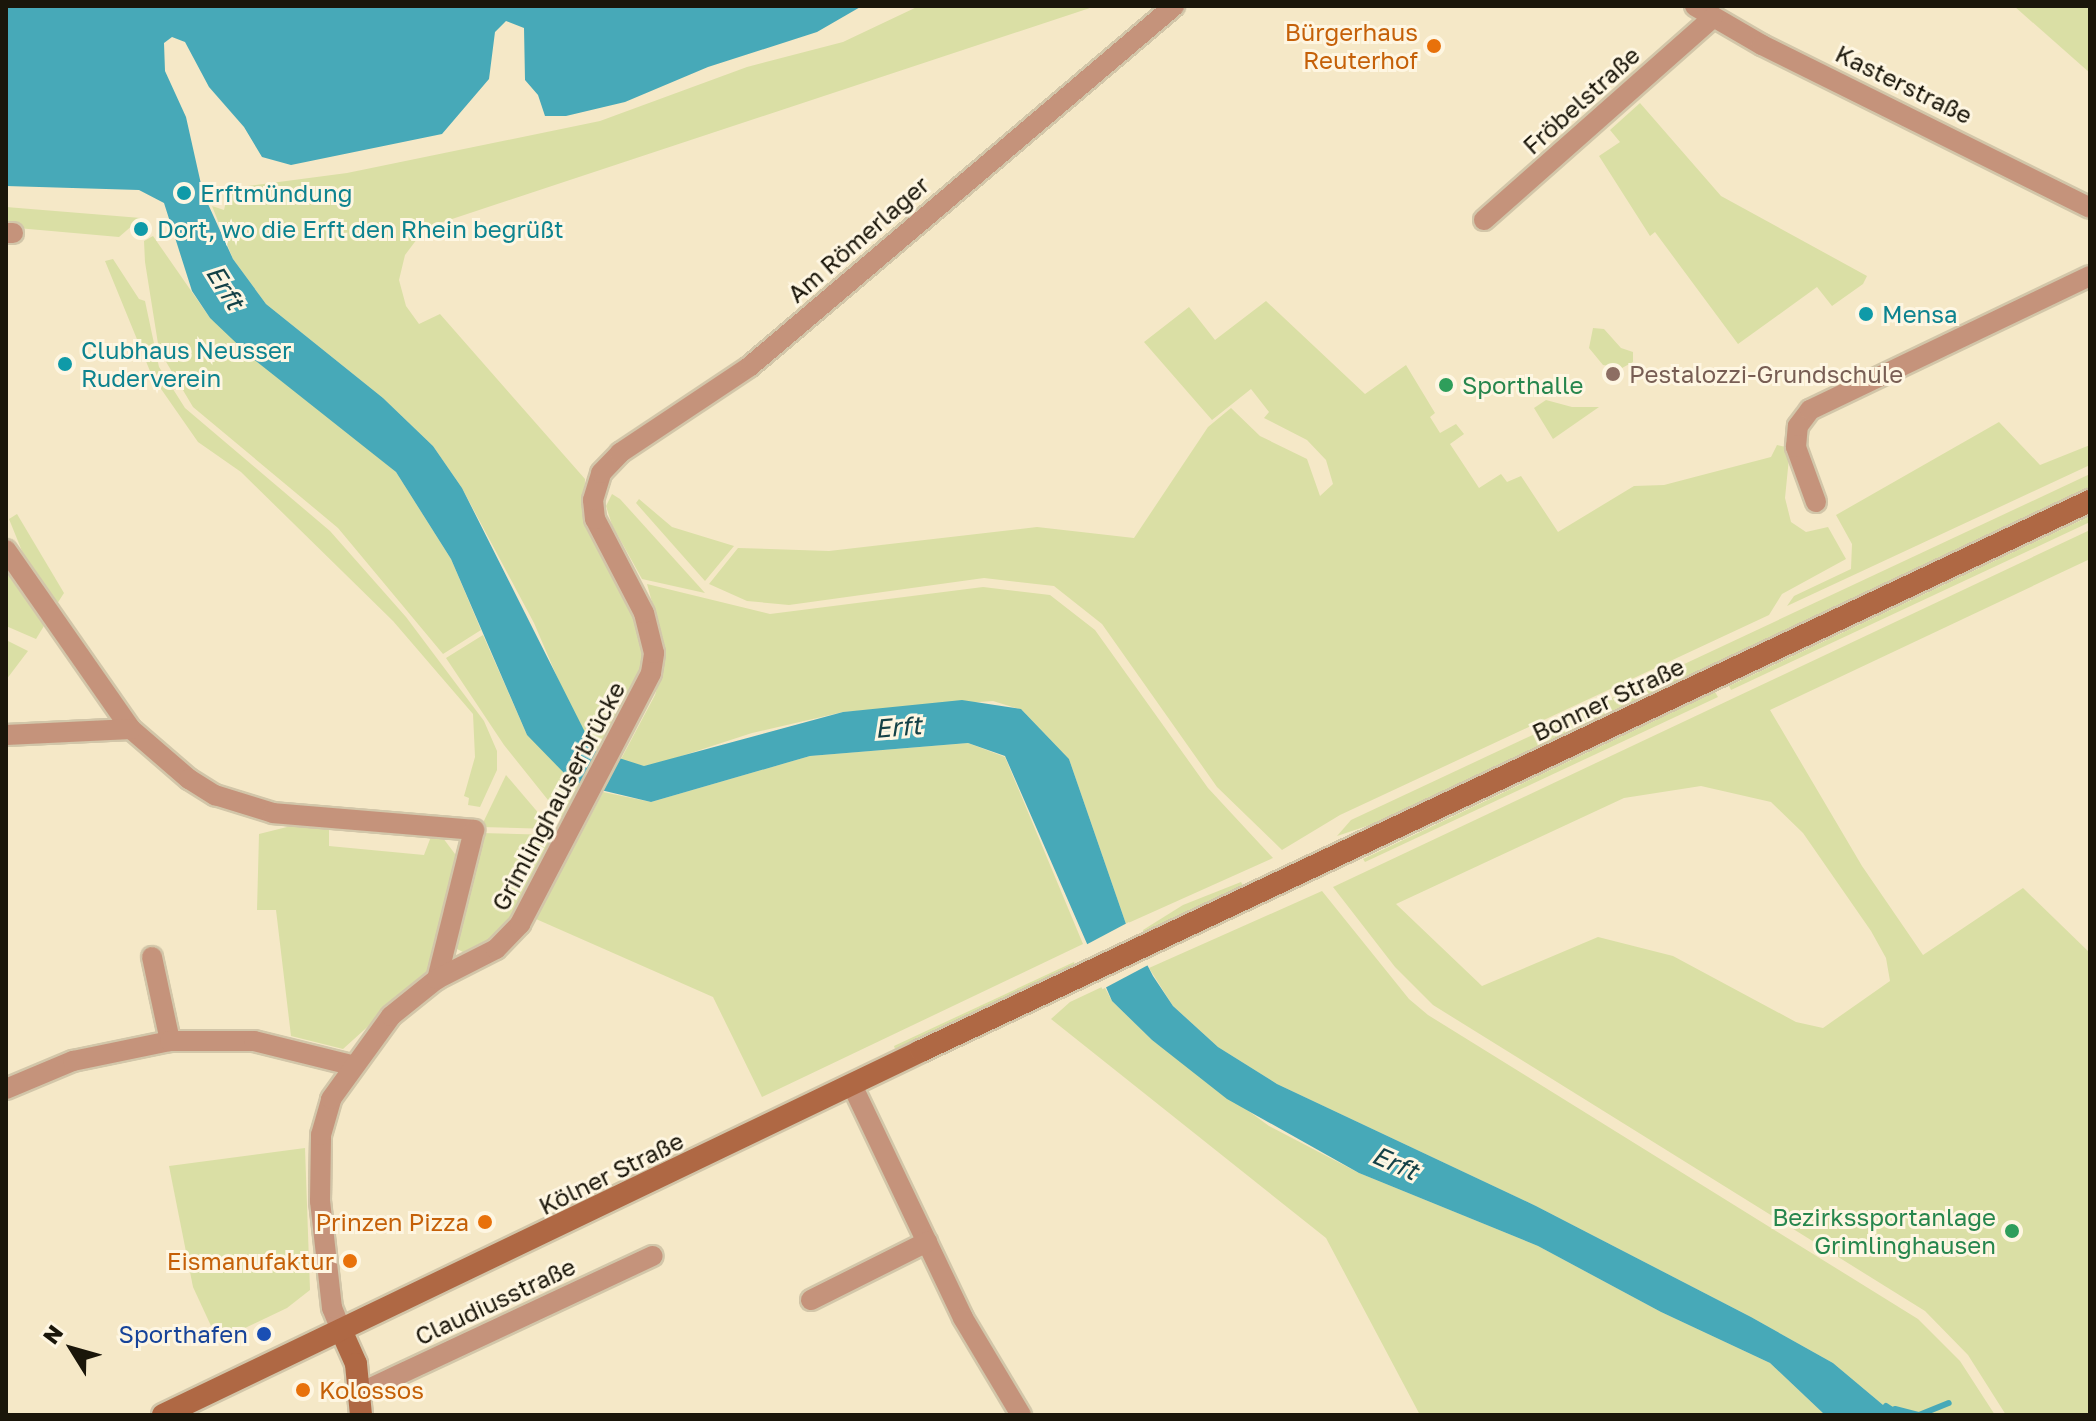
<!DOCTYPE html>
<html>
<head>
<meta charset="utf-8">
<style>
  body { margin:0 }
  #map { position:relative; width:2096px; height:1421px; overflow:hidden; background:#f5e8c7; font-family:"Golos Text",sans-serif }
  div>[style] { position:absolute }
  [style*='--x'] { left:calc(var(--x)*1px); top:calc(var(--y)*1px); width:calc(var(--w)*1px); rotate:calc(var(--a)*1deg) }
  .green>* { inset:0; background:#dadfa5 }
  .water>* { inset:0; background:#47a9b8 }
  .pier>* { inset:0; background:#f5e8c7; transform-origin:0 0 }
  .stream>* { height:6px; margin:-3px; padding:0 3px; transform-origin:3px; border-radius:3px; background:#47a9b8 }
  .roads { filter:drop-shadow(2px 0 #d2c6a9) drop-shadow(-2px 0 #d2c6a9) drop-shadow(0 2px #d2c6a9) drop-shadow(0 -2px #d2c6a9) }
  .minor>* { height:20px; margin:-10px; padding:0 10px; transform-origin:10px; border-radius:10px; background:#c5937b }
  .secondary>* { height:22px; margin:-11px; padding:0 11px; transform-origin:11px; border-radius:11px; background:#af6844 }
  .dots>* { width:22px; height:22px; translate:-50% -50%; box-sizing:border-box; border:4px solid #fef6e2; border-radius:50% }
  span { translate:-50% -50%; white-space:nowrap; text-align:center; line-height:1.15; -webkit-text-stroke:6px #fef6e2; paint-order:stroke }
  .food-label { font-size:24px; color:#c56008 }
  .right { translate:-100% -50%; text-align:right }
  .left { translate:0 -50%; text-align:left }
  .street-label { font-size:24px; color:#1a160a }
  .culture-label { font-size:24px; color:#0d838f }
  .education-label { font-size:24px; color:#785e54 }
  .leisure-label { font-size:24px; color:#27864d }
  .transit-label { font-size:24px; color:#164399 }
  .water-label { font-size:26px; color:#144147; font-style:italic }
  .frame { position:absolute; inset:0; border:8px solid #1a160a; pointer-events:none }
  .north { position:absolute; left:32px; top:1309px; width:80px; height:80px; -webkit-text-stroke:6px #fef6e2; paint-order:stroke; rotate:307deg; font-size:22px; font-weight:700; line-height:32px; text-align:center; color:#1a160a }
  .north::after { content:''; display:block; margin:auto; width:28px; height:36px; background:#1a160a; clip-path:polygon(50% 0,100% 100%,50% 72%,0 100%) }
</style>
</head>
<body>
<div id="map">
  <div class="green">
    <i style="clip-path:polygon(919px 6px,1096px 6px,443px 222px,423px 231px,405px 255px,399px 280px,406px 306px,419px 324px,440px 314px,585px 479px,584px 521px,637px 616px,643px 640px,644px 665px,601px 755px,578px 726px,534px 623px,462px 488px,433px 446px,383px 398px,266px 304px,233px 259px,212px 206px,224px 210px,228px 193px,240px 187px,347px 173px,600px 121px,747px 67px,843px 42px)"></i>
    <i style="clip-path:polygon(2014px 6px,2090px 6px,2090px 73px)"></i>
    <i style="clip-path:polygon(1640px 103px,1721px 196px,1867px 276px,1863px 284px,1832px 306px,1817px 287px,1738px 344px,1655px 232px,1650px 236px,1599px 156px,1620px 142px,1610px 130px)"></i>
    <i style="clip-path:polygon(6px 207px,141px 218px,119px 237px,6px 227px)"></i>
    <i style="clip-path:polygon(153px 236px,210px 318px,396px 472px,451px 559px,481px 630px,443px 654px,338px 528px,193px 407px,159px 350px,145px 262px,144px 241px)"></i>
    <i style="clip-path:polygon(113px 259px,139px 299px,145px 301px,159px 367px,185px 408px,330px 531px,406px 617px,484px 721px,497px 751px,497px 770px,480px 807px,468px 805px,469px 798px,464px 796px,475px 757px,473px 714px,393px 621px,241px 472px,198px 442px,152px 376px,105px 261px)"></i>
    <i style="clip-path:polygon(1266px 301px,1365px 394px,1406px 365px,1435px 413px,1430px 417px,1440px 433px,1456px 424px,1464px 434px,1450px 444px,1479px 488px,1501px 474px,1507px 482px,1521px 476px,1558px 532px,1634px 486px,1664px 485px,1771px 457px,1777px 445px,1790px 448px,1785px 498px,1791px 522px,1806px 532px,1828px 527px,1846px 559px,1782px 594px,1769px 615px,1340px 815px,1282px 850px,1217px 787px,1102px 624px,1054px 586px,984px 578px,789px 605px,747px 601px,709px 584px,738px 548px,829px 551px,1037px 527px,1134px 538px,1208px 427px,1231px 408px,1260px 436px,1307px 459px,1320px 496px,1333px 484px,1326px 460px,1307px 440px,1264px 418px,1269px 412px,1251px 389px,1212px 420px,1144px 342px,1189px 307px,1215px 340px)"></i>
    <i style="clip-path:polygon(1593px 328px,1604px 329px,1621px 348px,1633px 352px,1633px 362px,1622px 368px,1603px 365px,1589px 348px)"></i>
    <i style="clip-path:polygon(1546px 400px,1572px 407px,1599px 407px,1553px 439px,1534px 408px)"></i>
    <i style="clip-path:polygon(1999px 422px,2040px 465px,2090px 445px,2090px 465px,1787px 606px,1794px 596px,1851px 569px,1852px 544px,1836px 515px)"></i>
    <i style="clip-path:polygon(2090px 474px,2090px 489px,1394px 817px,1337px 836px,1351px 820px)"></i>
    <i style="clip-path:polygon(612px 494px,620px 499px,705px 593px,642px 579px,612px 525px,606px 506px)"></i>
    <i style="clip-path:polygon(639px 499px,672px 527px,734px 546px,705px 581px,636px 503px)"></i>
    <i style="clip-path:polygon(17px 514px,64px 593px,55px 607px,26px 561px,9px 519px)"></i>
    <i style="clip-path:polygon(2090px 516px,2090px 522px,1731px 690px,1729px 686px)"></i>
    <i style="clip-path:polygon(evenodd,2090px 530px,2090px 559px,1770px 710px,1862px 866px,1923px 955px,2023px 888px,2090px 953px,2090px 1415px,2006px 1415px,1968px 1355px,1925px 1311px,1433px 1005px,1395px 967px,1333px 887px,2090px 530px,1701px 786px,1771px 802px,1803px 833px,1871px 931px,1886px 958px,1890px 981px,1823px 1028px,1796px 1022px,1673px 956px,1598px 937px,1482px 986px,1396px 904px,1624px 798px,1701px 786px)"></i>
    <i style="clip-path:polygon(6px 561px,47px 621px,36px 639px,6px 626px)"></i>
    <i style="clip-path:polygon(647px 584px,770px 614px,983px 587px,1050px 595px,1095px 630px,1208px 788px,1273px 858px,1126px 924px,1069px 759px,1022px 710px,993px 701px,843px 712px,752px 733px,663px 762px,644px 766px,620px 761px,655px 695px,663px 667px,663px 642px)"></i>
    <i style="clip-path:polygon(483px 635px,527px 735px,584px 786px,564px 820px,504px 745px,446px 658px)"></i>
    <i style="clip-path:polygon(6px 640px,28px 651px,6px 680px)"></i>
    <i style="clip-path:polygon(1715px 692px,1718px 697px,1365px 862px,1363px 859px)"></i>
    <i style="clip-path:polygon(968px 743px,1005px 757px,1083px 944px,762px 1097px,713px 997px,536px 919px,603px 792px,651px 802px,810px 756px)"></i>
    <i style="clip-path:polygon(506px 775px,552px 829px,481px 827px)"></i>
    <i style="clip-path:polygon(291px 826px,329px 829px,329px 846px,424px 855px,432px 834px,443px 838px,455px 854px,457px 864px,426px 974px,343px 1049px,291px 1036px,276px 910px,257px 910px,259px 834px)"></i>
    <i style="clip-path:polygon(480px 833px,555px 835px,513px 917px,498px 935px,469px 955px,455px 948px)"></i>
    <i style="clip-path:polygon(1241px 882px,1244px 887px,1145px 935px,1143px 930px,1183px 905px)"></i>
    <i style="clip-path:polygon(1322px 891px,1409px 999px,1428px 1015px,1918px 1319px,1960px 1361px,1995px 1415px,1895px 1415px,1833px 1363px,1751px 1317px,1536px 1206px,1277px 1084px,1218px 1047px,1173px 1006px,1149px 968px)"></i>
    <i style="clip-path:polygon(1074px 962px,1076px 968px,895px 1049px,894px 1046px)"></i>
    <i style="clip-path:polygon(1104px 986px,1112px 1001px,1152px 1040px,1269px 1126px,1359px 1173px,1538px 1246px,1661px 1312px,1770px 1363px,1825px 1415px,1420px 1415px,1326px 1238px,1051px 1019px,1070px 1002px)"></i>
    <i style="clip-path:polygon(305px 1148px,310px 1290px,287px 1308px,218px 1341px,193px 1287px,169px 1166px)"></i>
  </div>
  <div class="water">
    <i style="clip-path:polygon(6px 6px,862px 6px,817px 32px,708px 67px,625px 102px,566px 116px,545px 116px,538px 95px,525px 80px,524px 28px,506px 21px,495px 32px,489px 79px,442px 134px,291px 165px,262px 157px,244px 127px,209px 87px,185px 42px,172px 37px,164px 43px,165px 71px,186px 117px,203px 193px,233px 259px,266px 304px,383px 398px,433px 446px,462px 488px,594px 750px,644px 766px,843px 712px,962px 700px,1021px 709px,1069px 759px,1126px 924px,1153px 976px,1173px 1006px,1218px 1047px,1277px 1084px,1536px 1206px,1751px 1317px,1833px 1363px,1895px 1415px,1825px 1415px,1770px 1363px,1661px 1312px,1538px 1246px,1359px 1173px,1227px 1099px,1152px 1040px,1112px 1001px,1005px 756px,968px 743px,810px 756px,651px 802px,584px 786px,566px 775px,527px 735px,451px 559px,396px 472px,252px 358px,210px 318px,192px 291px,164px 203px,139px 190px,6px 186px)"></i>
  </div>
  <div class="pier">
    <i style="left:1129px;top:922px;width:47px;height:55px;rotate:62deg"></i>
  </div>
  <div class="stream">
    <i style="--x:1886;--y:1406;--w:17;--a:33"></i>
    <i style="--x:1895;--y:1409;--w:25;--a:14"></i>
    <i style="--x:1919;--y:1415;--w:32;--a:-22"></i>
  </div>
  <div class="roads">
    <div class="minor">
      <i style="--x:1695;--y:6;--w:78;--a:30.2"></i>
      <i style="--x:1762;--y:45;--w:366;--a:26.4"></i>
      <i style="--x:1484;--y:220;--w:305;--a:-41.5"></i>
      <i style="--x:6;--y:233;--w:7;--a:0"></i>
      <i style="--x:1816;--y:502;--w:59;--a:-110"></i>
      <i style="--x:1796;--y:447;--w:21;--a:-85"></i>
      <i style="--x:1798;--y:426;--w:20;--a:-53"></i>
      <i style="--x:1810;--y:410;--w:310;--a:-25.6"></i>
      <i style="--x:6;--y:550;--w:218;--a:55.1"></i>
      <i style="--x:131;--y:729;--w:77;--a:40.8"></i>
      <i style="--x:189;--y:779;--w:31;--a:32"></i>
      <i style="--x:215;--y:795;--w:61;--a:17.2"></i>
      <i style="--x:273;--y:813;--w:202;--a:4.8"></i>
      <i style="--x:474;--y:830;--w:154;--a:103.9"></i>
      <i style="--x:6;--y:735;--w:125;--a:-2.7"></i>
      <i style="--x:152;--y:957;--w:86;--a:77.9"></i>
      <i style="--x:852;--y:1085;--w:258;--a:64.5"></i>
      <i style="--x:963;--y:1318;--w:113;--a:59.1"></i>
      <i style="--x:6;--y:1089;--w:73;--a:-22.7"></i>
      <i style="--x:73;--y:1061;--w:99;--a:-11.7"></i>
      <i style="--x:170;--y:1041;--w:84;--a:0"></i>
      <i style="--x:254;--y:1041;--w:100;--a:13.9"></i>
      <i style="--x:811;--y:1300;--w:130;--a:-26.6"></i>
      <i style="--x:341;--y:1330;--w:24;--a:-112"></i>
      <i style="--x:332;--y:1308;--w:108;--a:-96.4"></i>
      <i style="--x:320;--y:1201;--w:66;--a:-89.1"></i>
      <i style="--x:321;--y:1135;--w:37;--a:-74"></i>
      <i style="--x:331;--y:1099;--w:102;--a:-54.1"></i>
      <i style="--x:391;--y:1016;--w:59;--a:-38.8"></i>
      <i style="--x:437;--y:979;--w:66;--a:-27"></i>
      <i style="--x:496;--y:949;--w:35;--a:-46"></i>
      <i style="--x:520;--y:924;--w:283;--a:-62.4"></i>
      <i style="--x:651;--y:673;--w:20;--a:-81"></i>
      <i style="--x:654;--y:653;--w:41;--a:-104"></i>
      <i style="--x:644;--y:613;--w:106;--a:-117.5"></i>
      <i style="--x:595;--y:519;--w:19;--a:-96"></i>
      <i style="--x:593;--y:500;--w:28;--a:-73"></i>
      <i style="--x:601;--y:473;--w:28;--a:-46"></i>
      <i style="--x:620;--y:453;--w:155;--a:-33.7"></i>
      <i style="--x:749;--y:367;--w:558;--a:-40.34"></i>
      <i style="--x:360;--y:1393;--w:323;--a:-25.1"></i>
    </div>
    <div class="secondary">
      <i style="--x:341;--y:1330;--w:37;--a:66"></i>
      <i style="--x:356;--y:1364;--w:51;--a:84.4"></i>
      <i style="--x:163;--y:1415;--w:841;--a:-25.65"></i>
      <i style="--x:921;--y:1051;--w:1292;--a:-25.2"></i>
    </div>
  </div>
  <div class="dots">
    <i style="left:1434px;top:46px;background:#e8710a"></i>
    <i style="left:184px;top:193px;background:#0f9aa8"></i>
    <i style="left:141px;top:229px;background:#0f9aa8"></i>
    <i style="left:1866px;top:314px;background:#0f9aa8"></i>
    <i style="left:65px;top:364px;background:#0f9aa8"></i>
    <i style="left:1613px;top:374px;background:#8d6e63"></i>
    <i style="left:1446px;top:385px;background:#2e9e5b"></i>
    <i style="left:485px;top:1222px;background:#e8710a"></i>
    <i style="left:2012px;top:1231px;background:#2e9e5b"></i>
    <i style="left:350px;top:1261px;background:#e8710a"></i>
    <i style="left:264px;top:1334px;background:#1a4fb4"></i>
    <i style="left:303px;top:1390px;background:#e8710a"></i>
  </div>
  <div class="food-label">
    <span class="right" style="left:1418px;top:46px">Bürgerhaus<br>Reuterhof</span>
    <span class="right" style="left:469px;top:1222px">Prinzen Pizza</span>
    <span class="right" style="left:334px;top:1261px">Eismanufaktur</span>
    <span class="left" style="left:319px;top:1390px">Kolossos</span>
  </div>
  <div class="street-label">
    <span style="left:1904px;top:84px;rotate:26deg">Kasterstraße</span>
    <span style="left:1581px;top:100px;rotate:-42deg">Fröbelstraße</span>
    <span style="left:858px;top:239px;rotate:-41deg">Am Römerlager</span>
    <span style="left:1608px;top:699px;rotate:-25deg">Bonner Straße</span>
    <span style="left:558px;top:796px;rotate:-62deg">Grimlinghauserbrücke</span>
    <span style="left:611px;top:1173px;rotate:-26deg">Kölner Straße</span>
    <span style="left:495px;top:1301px;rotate:-25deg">Claudiusstraße</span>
  </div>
  <div class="culture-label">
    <span class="left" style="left:200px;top:193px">Erftmündung</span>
    <span class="left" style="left:157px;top:229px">Dort, wo die Erft den Rhein begrüßt</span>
    <span class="left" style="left:1882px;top:314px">Mensa</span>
    <span class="left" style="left:81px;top:364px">Clubhaus Neusser<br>Ruderverein</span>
  </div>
  <div class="education-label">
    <span class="left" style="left:1629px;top:374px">Pestalozzi-Grundschule</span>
  </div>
  <div class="leisure-label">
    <span class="left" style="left:1462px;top:385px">Sporthalle</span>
    <span class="right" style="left:1996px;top:1231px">Bezirkssportanlage<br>Grimlinghausen</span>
  </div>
  <div class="transit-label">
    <span class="right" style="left:248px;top:1334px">Sporthafen</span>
  </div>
  <div class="water-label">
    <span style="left:225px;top:287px;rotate:58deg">Erft</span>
    <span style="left:898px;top:727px;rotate:-5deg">Erft</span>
    <span style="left:1395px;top:1163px;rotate:24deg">Erft</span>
  </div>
  <div class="frame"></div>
  <div class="north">N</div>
</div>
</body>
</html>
